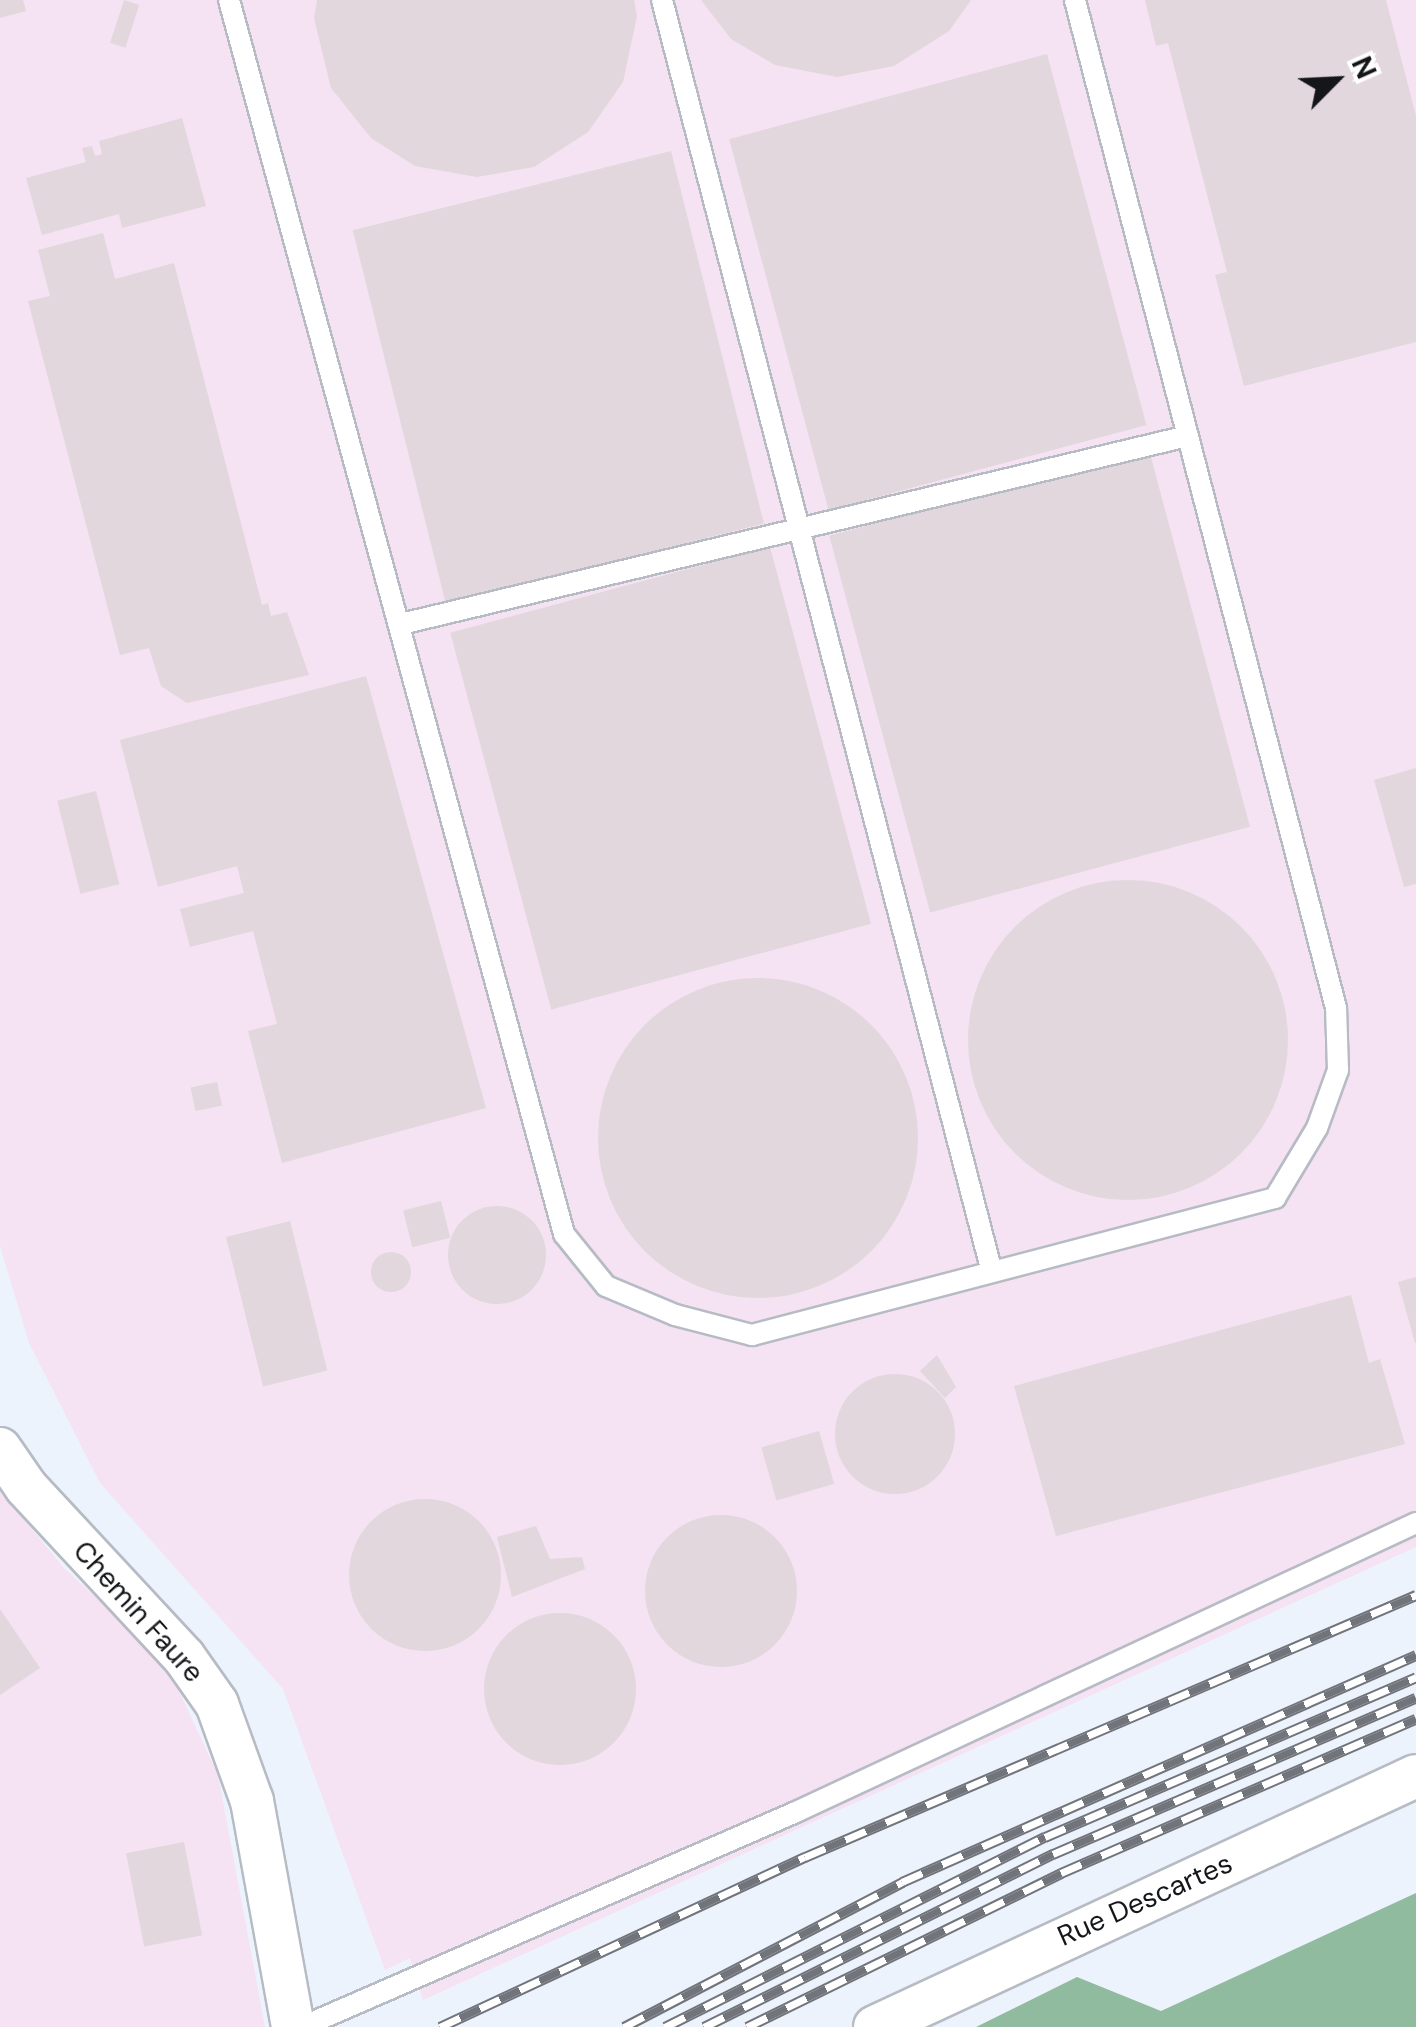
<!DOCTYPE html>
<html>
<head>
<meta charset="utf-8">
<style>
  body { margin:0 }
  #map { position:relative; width:1416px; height:2027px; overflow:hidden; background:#edf3fc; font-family:"DM Sans",sans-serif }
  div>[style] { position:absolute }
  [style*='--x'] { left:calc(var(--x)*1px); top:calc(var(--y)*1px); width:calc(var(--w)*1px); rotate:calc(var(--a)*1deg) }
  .industrial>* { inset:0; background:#f5e2f2 }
  .forest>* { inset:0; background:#91bb9e }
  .building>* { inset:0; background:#e2d7dd; transform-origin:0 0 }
  .round { border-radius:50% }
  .roads { filter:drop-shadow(2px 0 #b6bbc4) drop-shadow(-2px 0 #b6bbc4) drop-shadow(0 2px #b6bbc4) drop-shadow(0 -2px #b6bbc4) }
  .service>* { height:20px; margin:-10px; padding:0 10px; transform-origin:10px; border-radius:10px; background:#fff }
  .minor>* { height:42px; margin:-21px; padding:0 21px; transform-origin:21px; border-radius:21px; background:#fff }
  .rail>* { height:11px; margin-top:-5.5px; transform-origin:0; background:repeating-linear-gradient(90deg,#fff 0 22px,#71747a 0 44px); box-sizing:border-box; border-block:2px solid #71747a }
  span { translate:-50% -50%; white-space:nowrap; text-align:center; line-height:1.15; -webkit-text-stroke:8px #fff; paint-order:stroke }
  .street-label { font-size:28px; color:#141619 }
  .north { position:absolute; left:1286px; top:30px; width:100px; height:100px; -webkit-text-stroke:8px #fff; paint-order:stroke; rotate:66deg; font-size:28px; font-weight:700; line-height:40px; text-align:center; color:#141619 }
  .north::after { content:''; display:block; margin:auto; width:35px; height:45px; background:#141619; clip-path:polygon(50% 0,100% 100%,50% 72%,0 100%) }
</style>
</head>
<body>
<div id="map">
  <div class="industrial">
    <i style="clip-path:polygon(0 0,1416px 0,1416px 1547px,423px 2000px,410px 1958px,385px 1970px,283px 1689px,100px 1483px,29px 1343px,0 1246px)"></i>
    <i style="clip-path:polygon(0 1491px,64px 1568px,165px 1661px,218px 1775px,265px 2027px,0 2027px)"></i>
  </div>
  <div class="forest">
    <i style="clip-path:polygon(1416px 1893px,1416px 2027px,976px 2027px,1077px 1977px,1161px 2011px)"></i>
  </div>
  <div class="building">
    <i style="clip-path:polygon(0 0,23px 0,26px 11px,0 18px)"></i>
    <i style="left:124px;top:0;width:16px;height:45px;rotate:18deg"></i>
    <i style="clip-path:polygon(317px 0,634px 0,637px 16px,623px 82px,588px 132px,534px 167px,477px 177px,415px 166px,371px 138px,331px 88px,314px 18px)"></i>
    <i style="clip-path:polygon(701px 0,971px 0,949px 31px,894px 66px,837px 77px,775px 65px,731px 39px)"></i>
    <i style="clip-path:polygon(1145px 0,1386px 0,1416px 116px,1416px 342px,1244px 386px,1215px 275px,1227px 272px,1168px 43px,1156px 46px)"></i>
    <i style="left:1047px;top:54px;width:384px;height:329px;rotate:75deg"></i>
    <i style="clip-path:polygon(182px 118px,206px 206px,122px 228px,119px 214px,42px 235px,26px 178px,86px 162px,82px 148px,92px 146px,95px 156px,102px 154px,99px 141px)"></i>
    <i style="left:671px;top:151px;width:384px;height:328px;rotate:76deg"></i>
    <i style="clip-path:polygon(103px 233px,115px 279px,174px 263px,262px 605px,268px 603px,271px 616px,287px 612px,309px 675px,187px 703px,161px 686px,149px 648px,120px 655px,28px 301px,50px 296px,38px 250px)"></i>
    <i style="left:1149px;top:450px;width:390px;height:331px;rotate:75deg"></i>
    <i style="left:770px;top:547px;width:390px;height:331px;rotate:75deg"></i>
    <i style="clip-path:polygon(366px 676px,486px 1108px,282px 1163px,248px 1031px,277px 1024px,253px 931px,190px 947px,180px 909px,244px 893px,237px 866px,158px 887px,120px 740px)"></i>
    <i style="clip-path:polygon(1416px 768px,1416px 884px,1404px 887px,1374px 780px)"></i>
    <i style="left:96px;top:791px;width:96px;height:40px;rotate:76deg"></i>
    <i class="round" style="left:968px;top:880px;width:320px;height:320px"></i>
    <i class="round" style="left:598px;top:978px;width:320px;height:320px"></i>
    <i style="left:217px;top:1082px;width:24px;height:27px;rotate:78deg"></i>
    <i style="left:441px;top:1201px;width:38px;height:39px;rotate:76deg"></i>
    <i class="round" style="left:448px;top:1206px;width:98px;height:98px"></i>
    <i style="left:290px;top:1221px;width:154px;height:66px;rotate:76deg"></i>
    <i class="round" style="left:371px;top:1252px;width:40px;height:40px"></i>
    <i style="clip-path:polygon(1416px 1277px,1416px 1343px,1415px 1343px,1398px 1282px)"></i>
    <i style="clip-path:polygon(1351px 1295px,1369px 1363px,1380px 1359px,1405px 1444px,1056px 1536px,1014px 1386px)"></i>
    <i style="clip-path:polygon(937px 1355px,956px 1387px,945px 1398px,920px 1371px)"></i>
    <i class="round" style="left:835px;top:1374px;width:120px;height:120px"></i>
    <i style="left:819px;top:1431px;width:55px;height:60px;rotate:74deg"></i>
    <i class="round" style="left:349px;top:1499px;width:152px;height:152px"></i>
    <i class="round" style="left:645px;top:1515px;width:152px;height:152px"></i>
    <i style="clip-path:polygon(536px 1526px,550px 1559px,582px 1557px,585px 1569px,512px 1597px,497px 1537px)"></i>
    <i style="clip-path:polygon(0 1609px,40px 1668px,0 1695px)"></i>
    <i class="round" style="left:484px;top:1613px;width:152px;height:152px"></i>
    <i style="left:184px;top:1842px;width:95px;height:59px;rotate:79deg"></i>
  </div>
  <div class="roads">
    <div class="service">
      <i style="--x:229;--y:0;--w:1279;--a:74.81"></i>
      <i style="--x:564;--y:1234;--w:67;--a:51.1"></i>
      <i style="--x:606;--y:1286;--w:75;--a:22.8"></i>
      <i style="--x:675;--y:1315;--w:80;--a:14.6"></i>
      <i style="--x:752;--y:1335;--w:541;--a:-14.68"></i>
      <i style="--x:1275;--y:1198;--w:82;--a:-59"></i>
      <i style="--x:1317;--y:1128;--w:62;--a:-70.1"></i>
      <i style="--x:1338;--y:1070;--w:62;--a:-91.8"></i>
      <i style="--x:1336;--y:1008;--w:1041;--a:-104.52"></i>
      <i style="--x:662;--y:0;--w:1314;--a:75.46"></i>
      <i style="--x:401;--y:624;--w:809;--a:-13.44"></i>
      <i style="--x:302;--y:2027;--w:539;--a:-23.52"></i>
      <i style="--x:796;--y:1812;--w:684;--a:-24.99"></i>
    </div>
    <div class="minor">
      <i style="--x:0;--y:1449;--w:46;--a:55.6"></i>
      <i style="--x:26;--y:1487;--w:232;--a:47.1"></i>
      <i style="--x:184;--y:1657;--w:57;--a:54.9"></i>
      <i style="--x:217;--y:1704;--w:103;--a:70.2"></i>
      <i style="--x:252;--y:1801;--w:230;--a:79.7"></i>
      <i style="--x:875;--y:2027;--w:596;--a:-24.89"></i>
    </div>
  </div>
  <div class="rail">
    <i style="--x:440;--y:2027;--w:403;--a:-25"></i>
    <i style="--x:805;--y:1857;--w:665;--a:-23.21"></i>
    <i style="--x:624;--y:2027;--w:314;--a:-27.5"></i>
    <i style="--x:902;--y:1882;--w:562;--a:-23.83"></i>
    <i style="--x:665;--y:2027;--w:425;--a:-26.6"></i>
    <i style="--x:1045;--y:1837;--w:404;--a:-23.3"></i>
    <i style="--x:704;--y:2027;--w:390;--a:-26.4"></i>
    <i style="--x:1053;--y:1854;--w:395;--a:-23.3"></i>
    <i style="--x:747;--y:2027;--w:350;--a:-26.1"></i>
    <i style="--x:1061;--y:1873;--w:387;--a:-23.5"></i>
  </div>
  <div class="street-label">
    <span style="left:138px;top:1612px;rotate:48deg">Chemin Faure</span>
    <span style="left:1145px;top:1900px;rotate:-24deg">Rue Descartes</span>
  </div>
  <div class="north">N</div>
</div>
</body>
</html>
